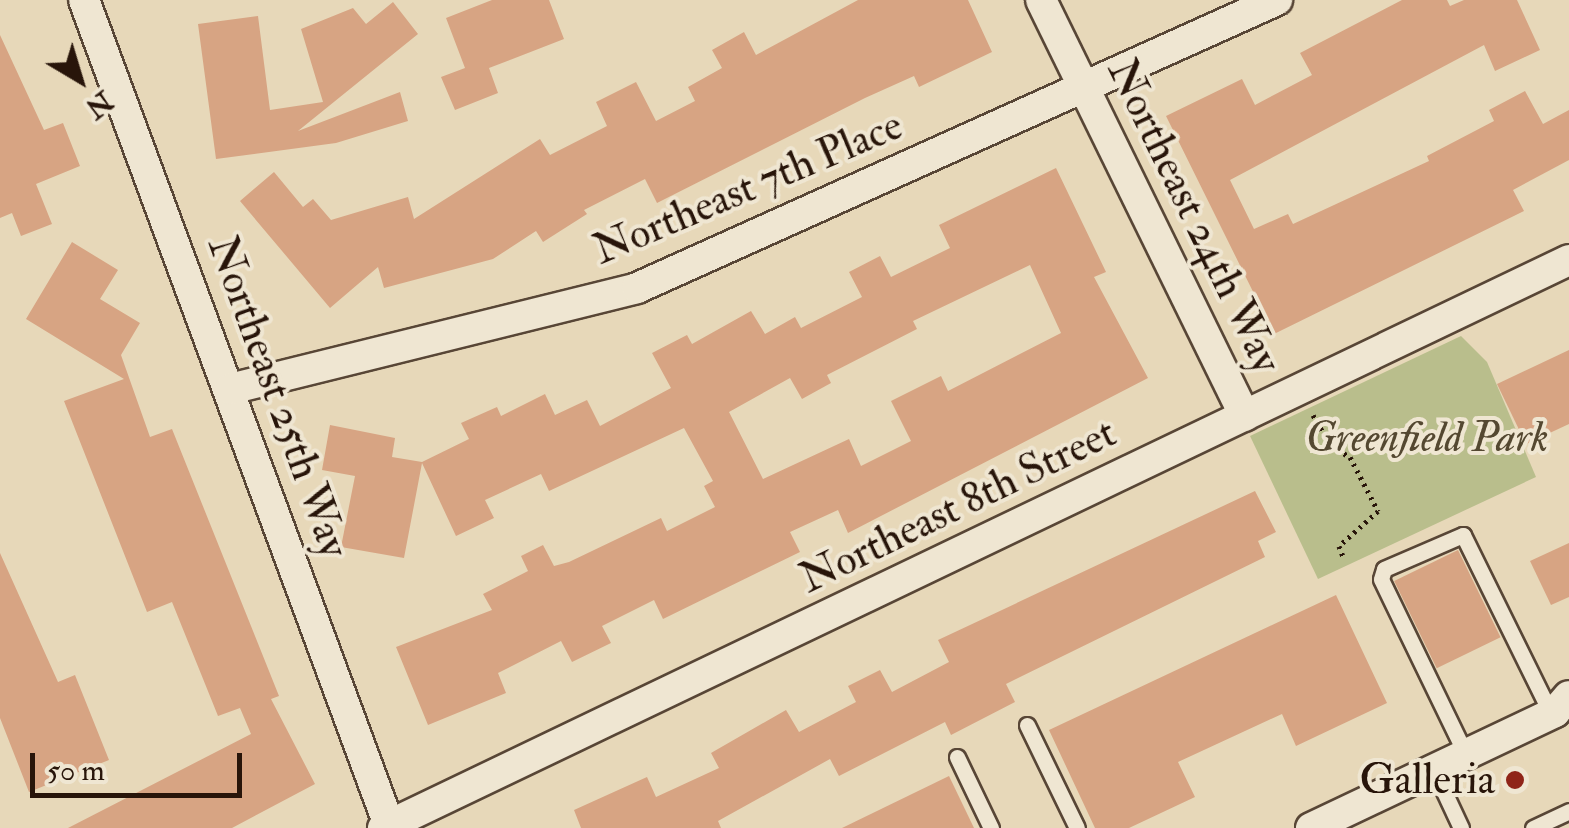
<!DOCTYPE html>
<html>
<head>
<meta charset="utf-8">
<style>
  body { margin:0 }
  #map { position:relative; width:1569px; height:828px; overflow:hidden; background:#e7d8b9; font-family:"IM FELL Double Pica",serif }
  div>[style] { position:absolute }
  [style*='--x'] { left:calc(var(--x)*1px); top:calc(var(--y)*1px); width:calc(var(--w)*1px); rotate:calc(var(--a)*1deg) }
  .green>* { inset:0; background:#b9be8c }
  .building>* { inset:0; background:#d7a483; transform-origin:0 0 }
  .path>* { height:5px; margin-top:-2.5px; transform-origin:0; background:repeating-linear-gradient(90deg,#28150a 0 2.5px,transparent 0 7.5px) }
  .roads { filter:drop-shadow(2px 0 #584636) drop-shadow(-2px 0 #584636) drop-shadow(0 2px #584636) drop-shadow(0 -2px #584636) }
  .lane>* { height:15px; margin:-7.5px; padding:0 7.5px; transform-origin:7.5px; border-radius:7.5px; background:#efe6d2 }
  .street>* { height:30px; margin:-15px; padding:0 15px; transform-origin:15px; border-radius:15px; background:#efe6d2 }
  .dots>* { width:28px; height:28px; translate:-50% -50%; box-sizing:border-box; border:5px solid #efe6d2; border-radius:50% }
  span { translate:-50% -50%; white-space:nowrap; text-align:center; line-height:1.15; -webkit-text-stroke:8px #efe6d2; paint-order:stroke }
  .street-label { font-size:42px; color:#28150a }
  .park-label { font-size:42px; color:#544831; font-style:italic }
  .poi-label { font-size:42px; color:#28150a }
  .right { translate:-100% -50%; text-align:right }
  .north { position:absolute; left:30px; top:30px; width:100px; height:100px; -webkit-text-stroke:8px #efe6d2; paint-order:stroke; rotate:142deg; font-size:28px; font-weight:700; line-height:40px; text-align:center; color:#28150a }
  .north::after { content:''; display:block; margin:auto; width:35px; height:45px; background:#28150a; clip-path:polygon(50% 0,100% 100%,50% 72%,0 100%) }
  .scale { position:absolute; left:30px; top:753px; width:212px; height:45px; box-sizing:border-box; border:5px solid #28150a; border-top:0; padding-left:12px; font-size:30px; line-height:35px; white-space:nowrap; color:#28150a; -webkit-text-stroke:8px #efe6d2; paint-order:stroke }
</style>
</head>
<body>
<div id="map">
  <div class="green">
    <i style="clip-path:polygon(1461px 336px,1487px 362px,1536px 477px,1318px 579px,1250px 436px)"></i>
  </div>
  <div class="building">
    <i style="clip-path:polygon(492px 0,549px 0,564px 39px,489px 68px,498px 93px,455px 110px,441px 77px,465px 68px,446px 18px)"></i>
    <i style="clip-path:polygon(858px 0,968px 0,992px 52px,919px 87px,914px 76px,865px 98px,657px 203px,645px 179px,584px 210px,587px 214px,543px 242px,536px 231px,493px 259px,384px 288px,378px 267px,330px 308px,240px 201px,274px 172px,303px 207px,313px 199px,331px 220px,408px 197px,414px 219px,540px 139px,550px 155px,607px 126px,596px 102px,636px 82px,656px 121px,695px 101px,688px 87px,722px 68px,712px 50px,744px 32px,756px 55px)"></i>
    <i style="clip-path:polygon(1402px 0,1447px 0,1450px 6px,1464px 0,1517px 0,1540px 50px,1495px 71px,1484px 45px,1230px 180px,1254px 229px,1288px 214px,1293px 224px,1429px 161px,1427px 156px,1494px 121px,1489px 110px,1525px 91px,1543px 124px,1569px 110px,1569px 160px,1513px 190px,1524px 211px,1274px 334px,1166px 116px,1242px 79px,1255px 105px,1312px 75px,1300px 53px)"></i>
    <i style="clip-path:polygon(393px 2px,418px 34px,298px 131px,400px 92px,408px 121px,336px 143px,216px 159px,198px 24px,258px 16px,270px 110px,323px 102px,301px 29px,353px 8px,366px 24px)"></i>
    <i style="clip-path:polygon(0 35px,44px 130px,63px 123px,80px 166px,36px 184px,52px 224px,21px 236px,12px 213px,0 218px)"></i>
    <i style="clip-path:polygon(evenodd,1056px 168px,1106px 272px,1094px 277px,1148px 378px,848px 533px,838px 510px,790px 532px,800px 552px,663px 619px,654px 600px,602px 626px,611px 643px,572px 662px,561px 641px,498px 673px,506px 693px,428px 725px,396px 647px,492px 610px,483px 594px,528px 571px,521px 556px,543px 545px,554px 566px,569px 562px,661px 518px,667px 531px,715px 507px,704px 486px,713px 481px,684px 428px,549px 491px,541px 474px,485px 500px,494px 518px,456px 536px,422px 463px,404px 558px,341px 547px,355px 476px,322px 470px,330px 425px,395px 438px,392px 457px,422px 462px,469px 439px,461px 423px,497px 407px,501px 416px,545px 394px,555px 415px,587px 400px,600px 426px,671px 388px,652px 353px,687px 335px,692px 344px,751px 311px,765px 334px,795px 317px,801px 328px,862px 297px,849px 272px,880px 256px,891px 277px,950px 248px,939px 225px,1056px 168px,1030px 265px,1061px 333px,948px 391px,941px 376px,891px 401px,911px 441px,861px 466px,849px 439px,763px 479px,729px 412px,790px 378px,802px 399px,831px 383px,827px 375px,917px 329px,913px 321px,1030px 265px)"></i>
    <i style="clip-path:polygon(72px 242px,118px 270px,100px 299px,140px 323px,121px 355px,150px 437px,172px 429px,279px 696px,271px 699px,315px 784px,232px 828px,68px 828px,251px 734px,240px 708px,218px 716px,172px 602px,147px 612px,64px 401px,124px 379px,26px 319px)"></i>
    <i style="clip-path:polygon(1569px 350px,1569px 424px,1526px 444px,1497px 384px)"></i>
    <i style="clip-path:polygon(1255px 491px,1276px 532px,1258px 541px,1265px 557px,1006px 684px,1015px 702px,951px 735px,945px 722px,839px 776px,830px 759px,718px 821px,721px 828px,581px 828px,574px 810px,647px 777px,656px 797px,719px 768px,711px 753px,786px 710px,799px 732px,856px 702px,848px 686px,880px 670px,892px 692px,949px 662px,938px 640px)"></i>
    <i style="clip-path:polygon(1569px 543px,1569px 597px,1551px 605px,1530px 561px)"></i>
    <i style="left:1458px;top:550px;width:97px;height:71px;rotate:64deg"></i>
    <i style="clip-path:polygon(0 553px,58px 682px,75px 675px,109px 760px,29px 792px,0 718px)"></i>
    <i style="clip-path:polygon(1336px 595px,1387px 703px,1296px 746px,1282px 714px,1178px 762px,1195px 797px,1129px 828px,1095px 828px,1049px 730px)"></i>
    <i style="clip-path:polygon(949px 776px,974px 828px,842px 828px)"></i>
  </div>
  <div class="path">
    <i style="--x:1313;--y:415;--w:36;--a:60"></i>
    <i style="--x:1331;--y:446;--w:22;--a:30"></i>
    <i style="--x:1350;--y:457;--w:61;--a:62.6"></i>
    <i style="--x:1378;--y:511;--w:52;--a:138.1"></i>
    <i style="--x:1339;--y:546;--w:14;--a:69"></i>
  </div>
  <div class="roads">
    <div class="lane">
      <i style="--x:1027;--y:725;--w:114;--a:64.1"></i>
      <i style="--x:1466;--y:755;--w:195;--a:-115.8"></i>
      <i style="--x:1381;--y:579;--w:10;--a:-73"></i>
      <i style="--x:1384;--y:569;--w:86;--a:-23.3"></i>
      <i style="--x:1463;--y:535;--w:199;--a:63.8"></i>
      <i style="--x:957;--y:757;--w:79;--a:64.4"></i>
      <i style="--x:1434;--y:770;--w:64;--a:65"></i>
      <i style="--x:1533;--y:828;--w:40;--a:-25"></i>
    </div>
    <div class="street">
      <i style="--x:84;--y:0;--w:880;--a:69.71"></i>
      <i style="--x:1041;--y:0;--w:463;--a:63.9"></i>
      <i style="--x:230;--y:389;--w:419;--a:-13.9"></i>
      <i style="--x:637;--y:288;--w:702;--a:-24.23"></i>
      <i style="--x:383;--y:828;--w:1315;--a:-25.59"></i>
      <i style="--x:1311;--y:828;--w:270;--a:-25.4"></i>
      <i style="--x:1555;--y:712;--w:21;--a:-49"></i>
    </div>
  </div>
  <div class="dots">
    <i style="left:1515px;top:780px;background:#8f2418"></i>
  </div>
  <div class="street-label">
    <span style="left:748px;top:188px;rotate:-23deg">Northeast 7th Place</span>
    <span style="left:1194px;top:216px;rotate:64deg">Northeast 24th Way</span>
    <span style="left:278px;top:397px;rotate:70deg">Northeast 25th Way</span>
    <span style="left:958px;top:506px;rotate:-26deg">Northeast 8th Street</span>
  </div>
  <div class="park-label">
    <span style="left:1427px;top:438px">Greenfield Park</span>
  </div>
  <div class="poi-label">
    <span class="right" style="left:1495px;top:780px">Galleria</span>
  </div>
  <div class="north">N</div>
  <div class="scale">50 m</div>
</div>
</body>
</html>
